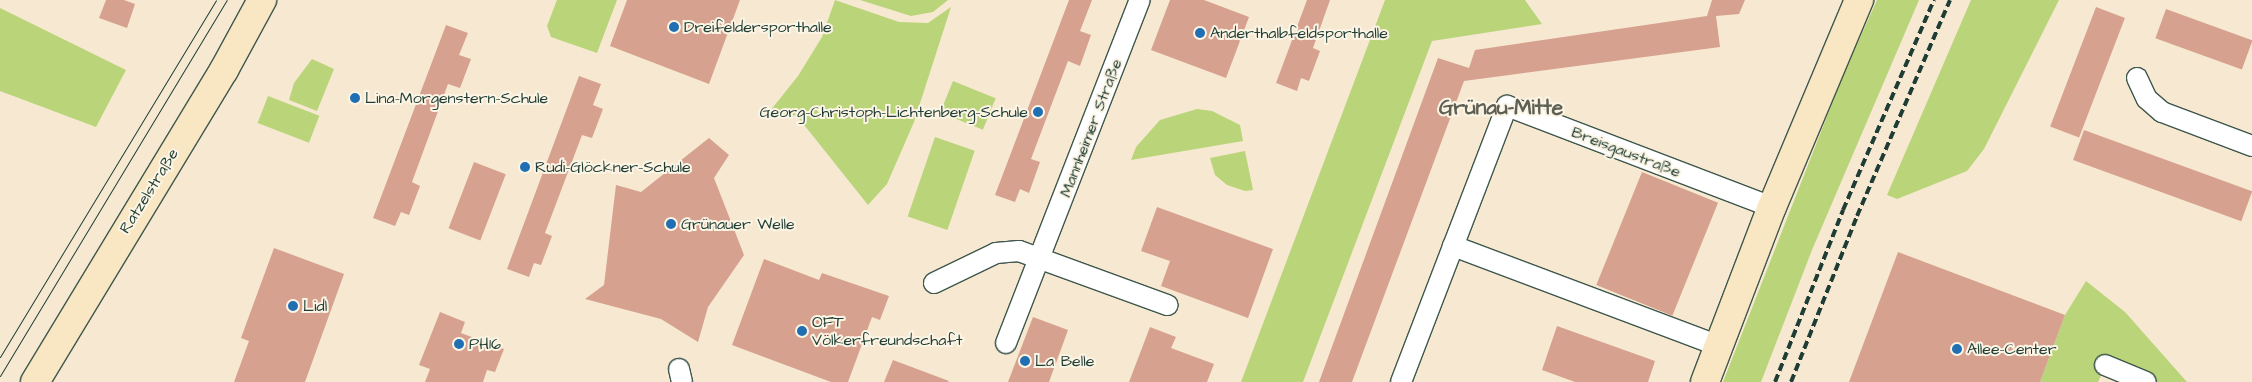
<!DOCTYPE html>
<html>
<head>
<meta charset="utf-8">
<style>
  body { margin:0 }
  #map { position:relative; width:2252px; height:382px; overflow:hidden; background:#f7e9d1; font-family:"Architects Daughter",sans-serif }
  div>[style] { position:absolute }
  [style*='--x'] { left:calc(var(--x)*1px); top:calc(var(--y)*1px); width:calc(var(--w)*1px); rotate:calc(var(--a)*1deg) }
  .green>* { inset:0; background:#bad47a; transform-origin:0 0 }
  .building>* { inset:0; background:#d6a18f; transform-origin:0 0 }
  .roads { filter:drop-shadow(1px 0 #3f574c) drop-shadow(-1px 0 #3f574c) drop-shadow(0 1px #3f574c) drop-shadow(0 -1px #3f574c) }
  .street>* { height:20px; margin:-10px; padding:0 10px; transform-origin:10px; border-radius:10px; background:#fff }
  .secondary>* { height:28px; margin:-14px; padding:0 14px; transform-origin:14px; border-radius:14px; background:#f9e7c3 }
  .tram>* { height:1px; margin:-0.5px; padding:0 0.5px; transform-origin:0.5px; border-radius:0.5px; background:#1f3d34 }
  .rail>* { height:4px; margin-top:-2px; transform-origin:0; background:repeating-linear-gradient(90deg,#1f3d34 0 8px,transparent 0 12px) }
  .dots>* { width:14px; height:14px; translate:-50% -50%; box-sizing:border-box; border:2px solid #fcf5e5; border-radius:50% }
  span { translate:-50% -50%; white-space:nowrap; text-align:center; line-height:1.15; -webkit-text-stroke:4px #fcf5e5; paint-order:stroke }
  .poi-label { font-size:16px; color:#1f3d34 }
  .left { translate:0 -50%; text-align:left }
  .right { translate:-100% -50%; text-align:right }
  .street-label { font-size:16px; color:#1f3d34 }
  .district-label { font-size:21px; color:#5f6054; font-weight:700 }
</style>
</head>
<body>
<div id="map">
  <div class="green">
    <i style="clip-path:polygon(557px 0,617px 0,597px 53px,551px 37px,547px 26px)"></i>
    <i style="clip-path:polygon(835px 0,899px 22px,928px 23px,951px 7px,914px 122px,887px 184px,868px 205px,797px 116px,770px 111px,798px 76px,822px 37px)"></i>
    <i style="clip-path:polygon(860px 0,948px 0,933px 12px,911px 16px)"></i>
    <i style="clip-path:polygon(1385px 0,1525px 0,1542px 24px,1432px 41px,1303px 382px,1241px 382px)"></i>
    <i style="clip-path:polygon(1877px 0,1919px 0,1812px 250px,1761px 382px,1723px 382px,1844px 73px)"></i>
    <i style="clip-path:polygon(1971px 0,2059px 0,1984px 149px,1967px 171px,1897px 199px,1887px 195px)"></i>
    <i style="clip-path:polygon(0 8px,126px 70px,96px 127px,0 91px)"></i>
    <i style="clip-path:polygon(312px 59px,334px 69px,317px 111px,289px 100px,294px 83px)"></i>
    <i style="left:953px;top:81px;width:46px;height:34px;rotate:22deg"></i>
    <i style="left:268px;top:96px;width:55px;height:29px;rotate:21deg"></i>
    <i style="clip-path:polygon(1197px 109px,1212px 111px,1240px 125px,1243px 141px,1131px 160px,1136px 147px,1160px 120px)"></i>
    <i style="left:935px;top:137px;width:42px;height:84px;rotate:19deg"></i>
    <i style="clip-path:polygon(1245px 151px,1253px 190px,1245px 191px,1227px 185px,1215px 175px,1210px 158px)"></i>
    <i style="clip-path:polygon(2086px 281px,2125px 312px,2187px 382px,2146px 382px,2106px 365px,2098px 382px,2040px 382px,2065px 315px)"></i>
  </div>
  <div class="building">
    <i style="clip-path:polygon(106px 0,124px 0,135px 4px,127px 28px,99px 18px)"></i>
    <i style="clip-path:polygon(627px 0,740px 0,709px 84px,610px 46px)"></i>
    <i style="clip-path:polygon(1069px 0,1092px 0,1080px 31px,1091px 35px,1080px 66px,1068px 61px,1031px 159px,1040px 162px,1029px 193px,1020px 189px,1015px 202px,995px 195px)"></i>
    <i style="clip-path:polygon(1170px 0,1204px 0,1249px 17px,1226px 78px,1151px 50px)"></i>
    <i style="clip-path:polygon(1307px 0,1330px 0,1313px 48px,1320px 51px,1309px 81px,1301px 78px,1297px 91px,1276px 83px)"></i>
    <i style="clip-path:polygon(1712px 0,1745px 0,1739px 14px,1716px 16px,1720px 47px,1464px 81px,1352px 382px,1319px 382px,1438px 58px,1469px 68px,1475px 50px,1707px 16px)"></i>
    <i style="left:2096px;top:7px;width:31px;height:128px;rotate:21deg"></i>
    <i style="left:2166px;top:9px;width:92px;height:31px;rotate:20deg"></i>
    <i style="clip-path:polygon(446px 25px,468px 33px,459px 55px,471px 59px,460px 88px,448px 84px,412px 182px,420px 186px,409px 215px,401px 212px,395px 226px,373px 218px)"></i>
    <i style="clip-path:polygon(579px 76px,601px 84px,593px 105px,603px 109px,592px 138px,582px 135px,545px 233px,552px 236px,541px 265px,534px 263px,529px 277px,507px 269px)"></i>
    <i style="left:2084px;top:130px;width:179px;height:32px;rotate:20deg"></i>
    <i style="clip-path:polygon(709px 138px,729px 155px,714px 178px,744px 255px,708px 307px,698px 342px,661px 319px,585px 299px,604px 285px,616px 185px,641px 192px)"></i>
    <i style="left:474px;top:162px;width:34px;height:71px;rotate:21deg"></i>
    <i style="left:1642px;top:172px;width:82px;height:122px;rotate:22deg"></i>
    <i style="clip-path:polygon(1157px 207px,1273px 249px,1248px 318px,1161px 286px,1170px 261px,1141px 251px)"></i>
    <i style="clip-path:polygon(274px 248px,344px 274px,305px 382px,234px 382px,249px 341px,241px 338px)"></i>
    <i style="clip-path:polygon(1898px 252px,2065px 315px,2040px 382px,1849px 382px)"></i>
    <i style="clip-path:polygon(764px 259px,819px 280px,822px 273px,889px 296px,880px 320px,872px 317px,848px 382px,831px 382px,732px 345px)"></i>
    <i style="clip-path:polygon(440px 312px,465px 322px,461px 333px,504px 349px,495px 372px,487px 370px,483px 382px,425px 382px,430px 369px,419px 365px)"></i>
    <i style="clip-path:polygon(1033px 317px,1068px 330px,1049px 382px,1008px 382px)"></i>
    <i style="clip-path:polygon(1557px 326px,1655px 361px,1648px 382px,1575px 382px,1542px 370px)"></i>
    <i style="clip-path:polygon(1150px 327px,1176px 337px,1171px 348px,1214px 364px,1207px 382px,1129px 382px)"></i>
    <i style="clip-path:polygon(893px 360px,949px 381px,948px 382px,884px 382px)"></i>
  </div>
  <div class="roads">
    <div class="street">
      <i style="--x:2137;--y:78;--w:23;--a:65"></i>
      <i style="--x:2147;--y:99;--w:20;--a:41"></i>
      <i style="--x:2162;--y:112;--w:96;--a:20.7"></i>
      <i style="--x:1453;--y:246;--w:284;--a:20.6"></i>
      <i style="--x:934;--y:283;--w:69;--a:-25.8"></i>
      <i style="--x:996;--y:253;--w:23;--a:-5"></i>
      <i style="--x:1019;--y:251;--w:158;--a:20"></i>
      <i style="--x:1006;--y:343;--w:368;--a:-68.7"></i>
      <i style="--x:2105;--y:365;--w:44;--a:22.5"></i>
      <i style="--x:679;--y:369;--w:13;--a:77"></i>
      <i style="--x:1401;--y:382;--w:296;--a:-69"></i>
      <i style="--x:1507;--y:106;--w:284;--a:20.9"></i>
    </div>
    <div class="secondary">
      <i style="--x:35;--y:382;--w:365;--a:-58.8"></i>
      <i style="--x:224;--y:70;--w:80;--a:-61.5"></i>
      <i style="--x:1705;--y:382;--w:187;--a:-69.1"></i>
      <i style="--x:1772;--y:207;--w:225;--a:-67.2"></i>
    </div>
  </div>
  <div class="tram">
    <i style="--x:0;--y:357;--w:417;--a:-58.8"></i>
    <i style="--x:0;--y:376;--w:439;--a:-58.9"></i>
  </div>
  <div class="rail">
    <i style="--x:1775;--y:382;--w:185;--a:-68.4"></i>
    <i style="--x:1843;--y:210;--w:229;--a:-66.6"></i>
    <i style="--x:1791;--y:382;--w:179;--a:-68.3"></i>
    <i style="--x:1857;--y:216;--w:235;--a:-66.7"></i>
  </div>
  <div class="dots">
    <i style="left:674px;top:27px;background:#1f6fb2"></i>
    <i style="left:1200px;top:33px;background:#1f6fb2"></i>
    <i style="left:355px;top:98px;background:#1f6fb2"></i>
    <i style="left:1038px;top:112px;background:#1f6fb2"></i>
    <i style="left:525px;top:167px;background:#1f6fb2"></i>
    <i style="left:671px;top:224px;background:#1f6fb2"></i>
    <i style="left:293px;top:306px;background:#1f6fb2"></i>
    <i style="left:802px;top:331px;background:#1f6fb2"></i>
    <i style="left:459px;top:344px;background:#1f6fb2"></i>
    <i style="left:1957px;top:349px;background:#1f6fb2"></i>
    <i style="left:1025px;top:361px;background:#1f6fb2"></i>
  </div>
  <div class="poi-label">
    <span class="left" style="left:684px;top:27px">Dreifeldersporthalle</span>
    <span class="left" style="left:1210px;top:33px">Anderthalbfeldsporthalle</span>
    <span class="left" style="left:365px;top:98px">Lina-Morgenstern-Schule</span>
    <span class="right" style="left:1028px;top:112px">Georg-Christoph-Lichtenberg-Schule</span>
    <span class="left" style="left:535px;top:167px">Rudi-Glöckner-Schule</span>
    <span class="left" style="left:681px;top:224px">Grünauer Welle</span>
    <span class="left" style="left:303px;top:306px">Lidl</span>
    <span class="left" style="left:812px;top:331px">OFT<br>Völkerfreundschaft</span>
    <span class="left" style="left:469px;top:344px">PH16</span>
    <span class="left" style="left:1967px;top:349px">Allee-Center</span>
    <span class="left" style="left:1035px;top:361px">La Belle</span>
  </div>
  <div class="street-label">
    <span style="left:1091px;top:128px;rotate:-69deg">Mannheimer Straße</span>
    <span style="left:1626px;top:152px;rotate:21deg">Breisgaustraße</span>
    <span style="left:149px;top:191px;rotate:-58deg">Ratzelstraße</span>
  </div>
  <div class="district-label">
    <span style="left:1501px;top:108px">Grünau-Mitte</span>
  </div>
</div>
</body>
</html>
